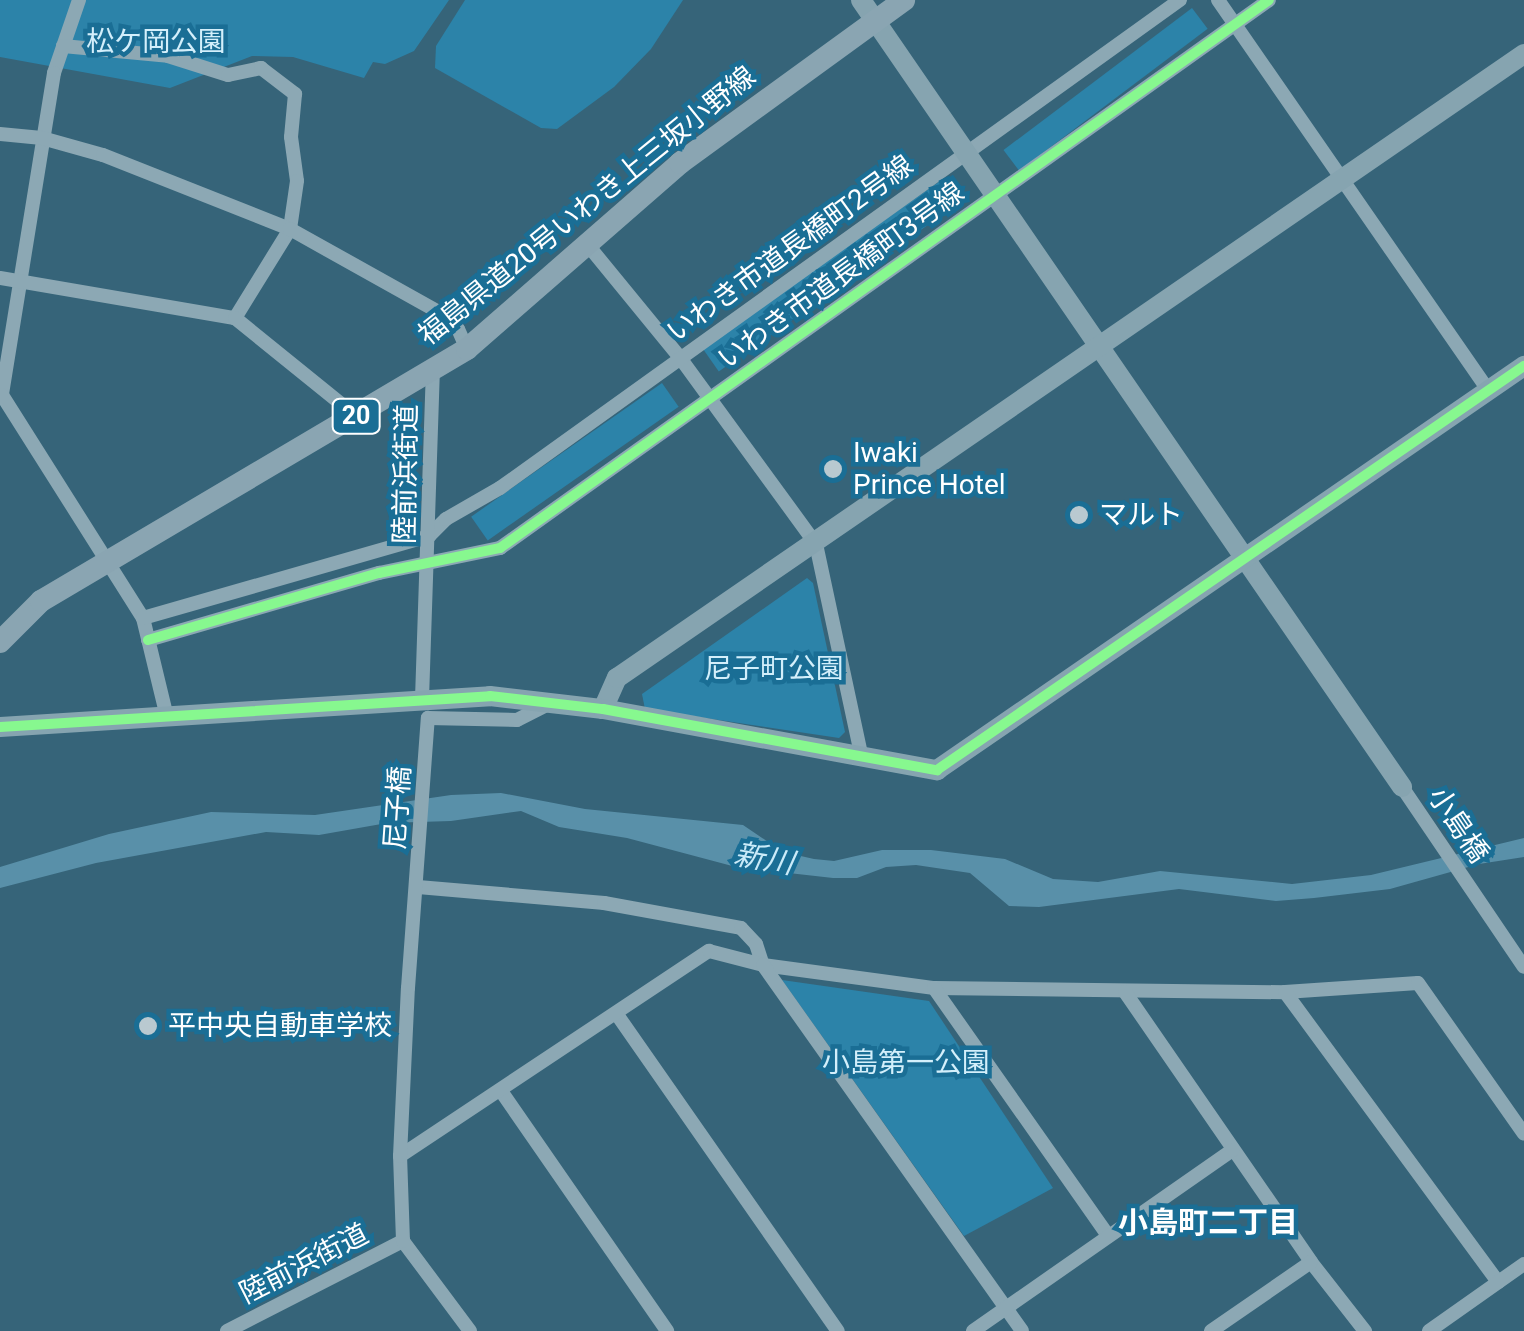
<!DOCTYPE html>
<html>
<head>
<meta charset="utf-8">
<style>
  body { margin:0 }
  #map { position:relative; width:1524px; height:1331px; overflow:hidden; background:#366479; font-family:Roboto,"Noto Sans JP",sans-serif }
  div>[style] { position:absolute }
  [style*='--x'] { left:calc(var(--x)*1px); top:calc(var(--y)*1px); width:calc(var(--w)*1px); rotate:calc(var(--a)*1deg) }
  .green>* { inset:0; background:#2c83a9; transform-origin:0 0 }
  .water>* { inset:0; background:#5990a9 }
  .street>* { height:14px; margin:-7px; padding:0 7px; transform-origin:7px; border-radius:7px; background:#8ca8b4 }
  .secondary>* { height:20px; margin:-10px; padding:0 10px; transform-origin:10px; border-radius:10px; background:#86a4b0 }
  .primary>* { height:22px; margin:-11px; padding:0 11px; transform-origin:11px; border-radius:11px; background:#8aa5b2 }
  .cycleway>* { height:10px; margin:-5px; padding:0 5px; transform-origin:5px; border-radius:5px; background:#87f88f }
  .dots>* { width:28px; height:28px; translate:-50% -50%; box-sizing:border-box; border:5px solid #1a6e95; border-radius:50% }
  span { translate:-50% -50%; white-space:nowrap; text-align:center; line-height:1.15; -webkit-text-stroke:9px #1a6e95; paint-order:stroke }
  .shield-label span { padding:2px 8px; background:#1a6e95; border:2px solid; border-radius:8px; -webkit-text-stroke-width:0 }
  .shield-label { font-size:25px; color:#fff; font-weight:700 }
  .park-label { font-size:28px; color:#d3effb }
  .street-label { font-size:28px; color:#fff }
  .poi-label { font-size:28px; color:#fff }
  .left { translate:0 -50%; text-align:left }
  .water-label { font-size:30px; color:#caebf9; font-style:italic }
  .neighbourhood-label { font-size:30px; color:#fff; font-weight:700 }
</style>
</head>
<body>
<div id="map">
  <div class="green">
    <i style="clip-path:polygon(0 0,449px 0,414px 51px,385px 64px,373px 62px,364px 78px,293px 57px,252px 56px,170px 88px,0 57px)"></i>
    <i style="clip-path:polygon(465px 0,683px 0,651px 49px,614px 87px,557px 129px,541px 128px,435px 68px,436px 46px)"></i>
    <i style="left:1192px;top:8px;width:26px;height:236px;rotate:53deg"></i>
    <i style="left:943px;top:179px;width:29px;height:294px;rotate:55deg"></i>
    <i style="left:662px;top:383px;width:29px;height:233px;rotate:55deg"></i>
    <i style="clip-path:polygon(807px 578px,813px 583px,845px 732px,839px 738px,645px 709px,642px 694px)"></i>
    <i style="clip-path:polygon(782px 980px,929px 1001px,1053px 1188px,964px 1236px)"></i>
  </div>
  <div class="water">
    <i style="clip-path:polygon(501px 793px,585px 809px,743px 825px,783px 852px,814px 859px,834px 861px,882px 850px,931px 850px,1005px 859px,1053px 879px,1098px 882px,1160px 871px,1292px 884px,1371px 875px,1524px 838px,1524px 857px,1479px 864px,1390px 889px,1314px 898px,1276px 901px,1179px 889px,1039px 907px,1009px 906px,970px 873px,916px 865px,886px 867px,857px 878px,833px 878px,736px 867px,627px 838px,559px 827px,521px 811px,451px 821px,387px 823px,319px 835px,266px 832px,96px 863px,0 888px,0 867px,109px 834px,211px 812px,315px 815px,451px 795px)"></i>
  </div>
  <div class="street">
    <i style="--x:79;--y:0;--w:77;--a:108.9"></i>
    <i style="--x:54;--y:73;--w:326;--a:99.2"></i>
    <i style="--x:2;--y:395;--w:264;--a:57.7"></i>
    <i style="--x:143;--y:618;--w:102;--a:76.4"></i>
    <i style="--x:1218;--y:0;--w:476;--a:55.3"></i>
    <i style="--x:63;--y:46;--w:105;--a:5.4"></i>
    <i style="--x:168;--y:56;--w:63;--a:17.6"></i>
    <i style="--x:228;--y:75;--w:34;--a:-12"></i>
    <i style="--x:261;--y:68;--w:43;--a:37.4"></i>
    <i style="--x:295;--y:94;--w:43;--a:95.3"></i>
    <i style="--x:291;--y:137;--w:44;--a:82.2"></i>
    <i style="--x:297;--y:181;--w:49;--a:98.3"></i>
    <i style="--x:290;--y:229;--w:105;--a:121.7"></i>
    <i style="--x:0;--y:134;--w:42;--a:5.4"></i>
    <i style="--x:42;--y:138;--w:63;--a:15.6"></i>
    <i style="--x:103;--y:155;--w:201;--a:21.6"></i>
    <i style="--x:290;--y:229;--w:172;--a:29.2"></i>
    <i style="--x:440;--y:313;--w:24;--a:42"></i>
    <i style="--x:458;--y:329;--w:22;--a:66"></i>
    <i style="--x:587;--y:244;--w:149;--a:50.7"></i>
    <i style="--x:681;--y:359;--w:229;--a:53.9"></i>
    <i style="--x:816;--y:544;--w:219;--a:77.9"></i>
    <i style="--x:0;--y:278;--w:238;--a:9.7"></i>
    <i style="--x:235;--y:318;--w:156;--a:39"></i>
    <i style="--x:143;--y:618;--w:298;--a:-16"></i>
    <i style="--x:429;--y:536;--w:24;--a:-45"></i>
    <i style="--x:446;--y:519;--w:62;--a:-29.9"></i>
    <i style="--x:500;--y:488;--w:837;--a:-35.67"></i>
    <i style="--x:148;--y:640;--w:241;--a:-16.2"></i>
    <i style="--x:379;--y:573;--w:124;--a:-11.7"></i>
    <i style="--x:500;--y:548;--w:944;--a:-35.47"></i>
    <i style="--x:422;--y:699;--w:328;--a:-88.1"></i>
    <i style="--x:1402;--y:787;--w:217;--a:55.9"></i>
    <i style="--x:418;--y:887;--w:187;--a:4.9"></i>
    <i style="--x:604;--y:903;--w:139;--a:10.3"></i>
    <i style="--x:741;--y:928;--w:22;--a:47"></i>
    <i style="--x:756;--y:944;--w:22;--a:72"></i>
    <i style="--x:763;--y:965;--w:173;--a:7.7"></i>
    <i style="--x:934;--y:988;--w:351;--a:0.7"></i>
    <i style="--x:1285;--y:992;--w:133;--a:-3.9"></i>
    <i style="--x:1418;--y:983;--w:184;--a:54.9"></i>
    <i style="--x:934;--y:988;--w:303;--a:54.9"></i>
    <i style="--x:1125;--y:992;--w:328;--a:55.4"></i>
    <i style="--x:1311;--y:1262;--w:88;--a:52"></i>
    <i style="--x:1285;--y:992;--w:360;--a:53.7"></i>
    <i style="--x:618;--y:1016;--w:384;--a:55.1"></i>
    <i style="--x:501;--y:1091;--w:292;--a:55.3"></i>
    <i style="--x:400;--y:1156;--w:371;--a:-33.6"></i>
    <i style="--x:709;--y:951;--w:56;--a:14.5"></i>
    <i style="--x:763;--y:965;--w:448;--a:54.7"></i>
    <i style="--x:227;--y:1331;--w:198;--a:-27.1"></i>
    <i style="--x:470;--y:1331;--w:112;--a:-126.7"></i>
    <i style="--x:403;--y:1241;--w:85;--a:-92"></i>
    <i style="--x:400;--y:1156;--w:168;--a:-87.3"></i>
    <i style="--x:408;--y:988;--w:271;--a:-85.8"></i>
    <i style="--x:428;--y:718;--w:89;--a:1.3"></i>
    <i style="--x:517;--y:720;--w:37;--a:-27"></i>
    <i style="--x:973;--y:1331;--w:316;--a:-34.9"></i>
    <i style="--x:1211;--y:1331;--w:121;--a:-34.6"></i>
    <i style="--x:1429;--y:1331;--w:116;--a:-35.2"></i>
  </div>
  <div class="secondary">
    <i style="--x:861;--y:0;--w:955;--a:55.49"></i>
    <i style="--x:603;--y:709;--w:34;--a:-66"></i>
    <i style="--x:617;--y:678;--w:1101;--a:-34.53"></i>
    <i style="--x:0;--y:727;--w:491;--a:-3.6"></i>
    <i style="--x:490;--y:696;--w:114;--a:6.6"></i>
    <i style="--x:603;--y:709;--w:340;--a:10.4"></i>
    <i style="--x:937;--y:770;--w:713;--a:-34.54"></i>
  </div>
  <div class="primary">
    <i style="--x:0;--y:642;--w:58;--a:-45"></i>
    <i style="--x:41;--y:601;--w:495;--a:-30.6"></i>
    <i style="--x:467;--y:349;--w:283;--a:-41.1"></i>
    <i style="--x:680;--y:163;--w:277;--a:-36"></i>
  </div>
  <div class="cycleway">
    <i style="--x:148;--y:640;--w:241;--a:-16.2"></i>
    <i style="--x:379;--y:573;--w:124;--a:-11.7"></i>
    <i style="--x:500;--y:548;--w:944;--a:-35.47"></i>
    <i style="--x:0;--y:727;--w:491;--a:-3.6"></i>
    <i style="--x:490;--y:696;--w:114;--a:6.6"></i>
    <i style="--x:603;--y:709;--w:340;--a:10.4"></i>
    <i style="--x:937;--y:770;--w:713;--a:-34.54"></i>
  </div>
  <div class="dots">
    <i style="left:833px;top:469px;background:#b9c9d0"></i>
    <i style="left:1079px;top:515px;background:#b9c9d0"></i>
    <i style="left:148px;top:1026px;background:#b9c9d0"></i>
  </div>
  <div class="shield-label">
    <span style="left:356px;top:416px">20</span>
  </div>
  <div class="park-label">
    <span style="left:156px;top:42px">松ケ岡公園</span>
    <span style="left:774px;top:669px">尼子町公園</span>
    <span style="left:906px;top:1063px">小島第一公園</span>
  </div>
  <div class="street-label">
    <span style="left:587px;top:206px;rotate:-39deg">福島県道20号いわき上三坂小野線</span>
    <span style="left:790px;top:249px;rotate:-36deg">いわき市道長橋町2号線</span>
    <span style="left:841px;top:276px;rotate:-36deg">いわき市道長橋町3号線</span>
    <span style="left:406px;top:474px;rotate:-89deg">陸前浜街道</span>
    <span style="left:398px;top:808px;rotate:-86deg">尼子橋</span>
    <span style="left:1458px;top:825px;rotate:56deg">小島橋</span>
    <span style="left:304px;top:1264px;rotate:-27deg">陸前浜街道</span>
  </div>
  <div class="poi-label">
    <span class="left" style="left:853px;top:469px">Iwaki<br>Prince Hotel</span>
    <span class="left" style="left:1099px;top:515px">マルト</span>
    <span class="left" style="left:168px;top:1026px">平中央自動車学校</span>
  </div>
  <div class="water-label">
    <span style="left:764px;top:859px;rotate:10deg">新川</span>
  </div>
  <div class="neighbourhood-label">
    <span style="left:1208px;top:1223px">小島町二丁目</span>
  </div>
</div>
</body>
</html>
